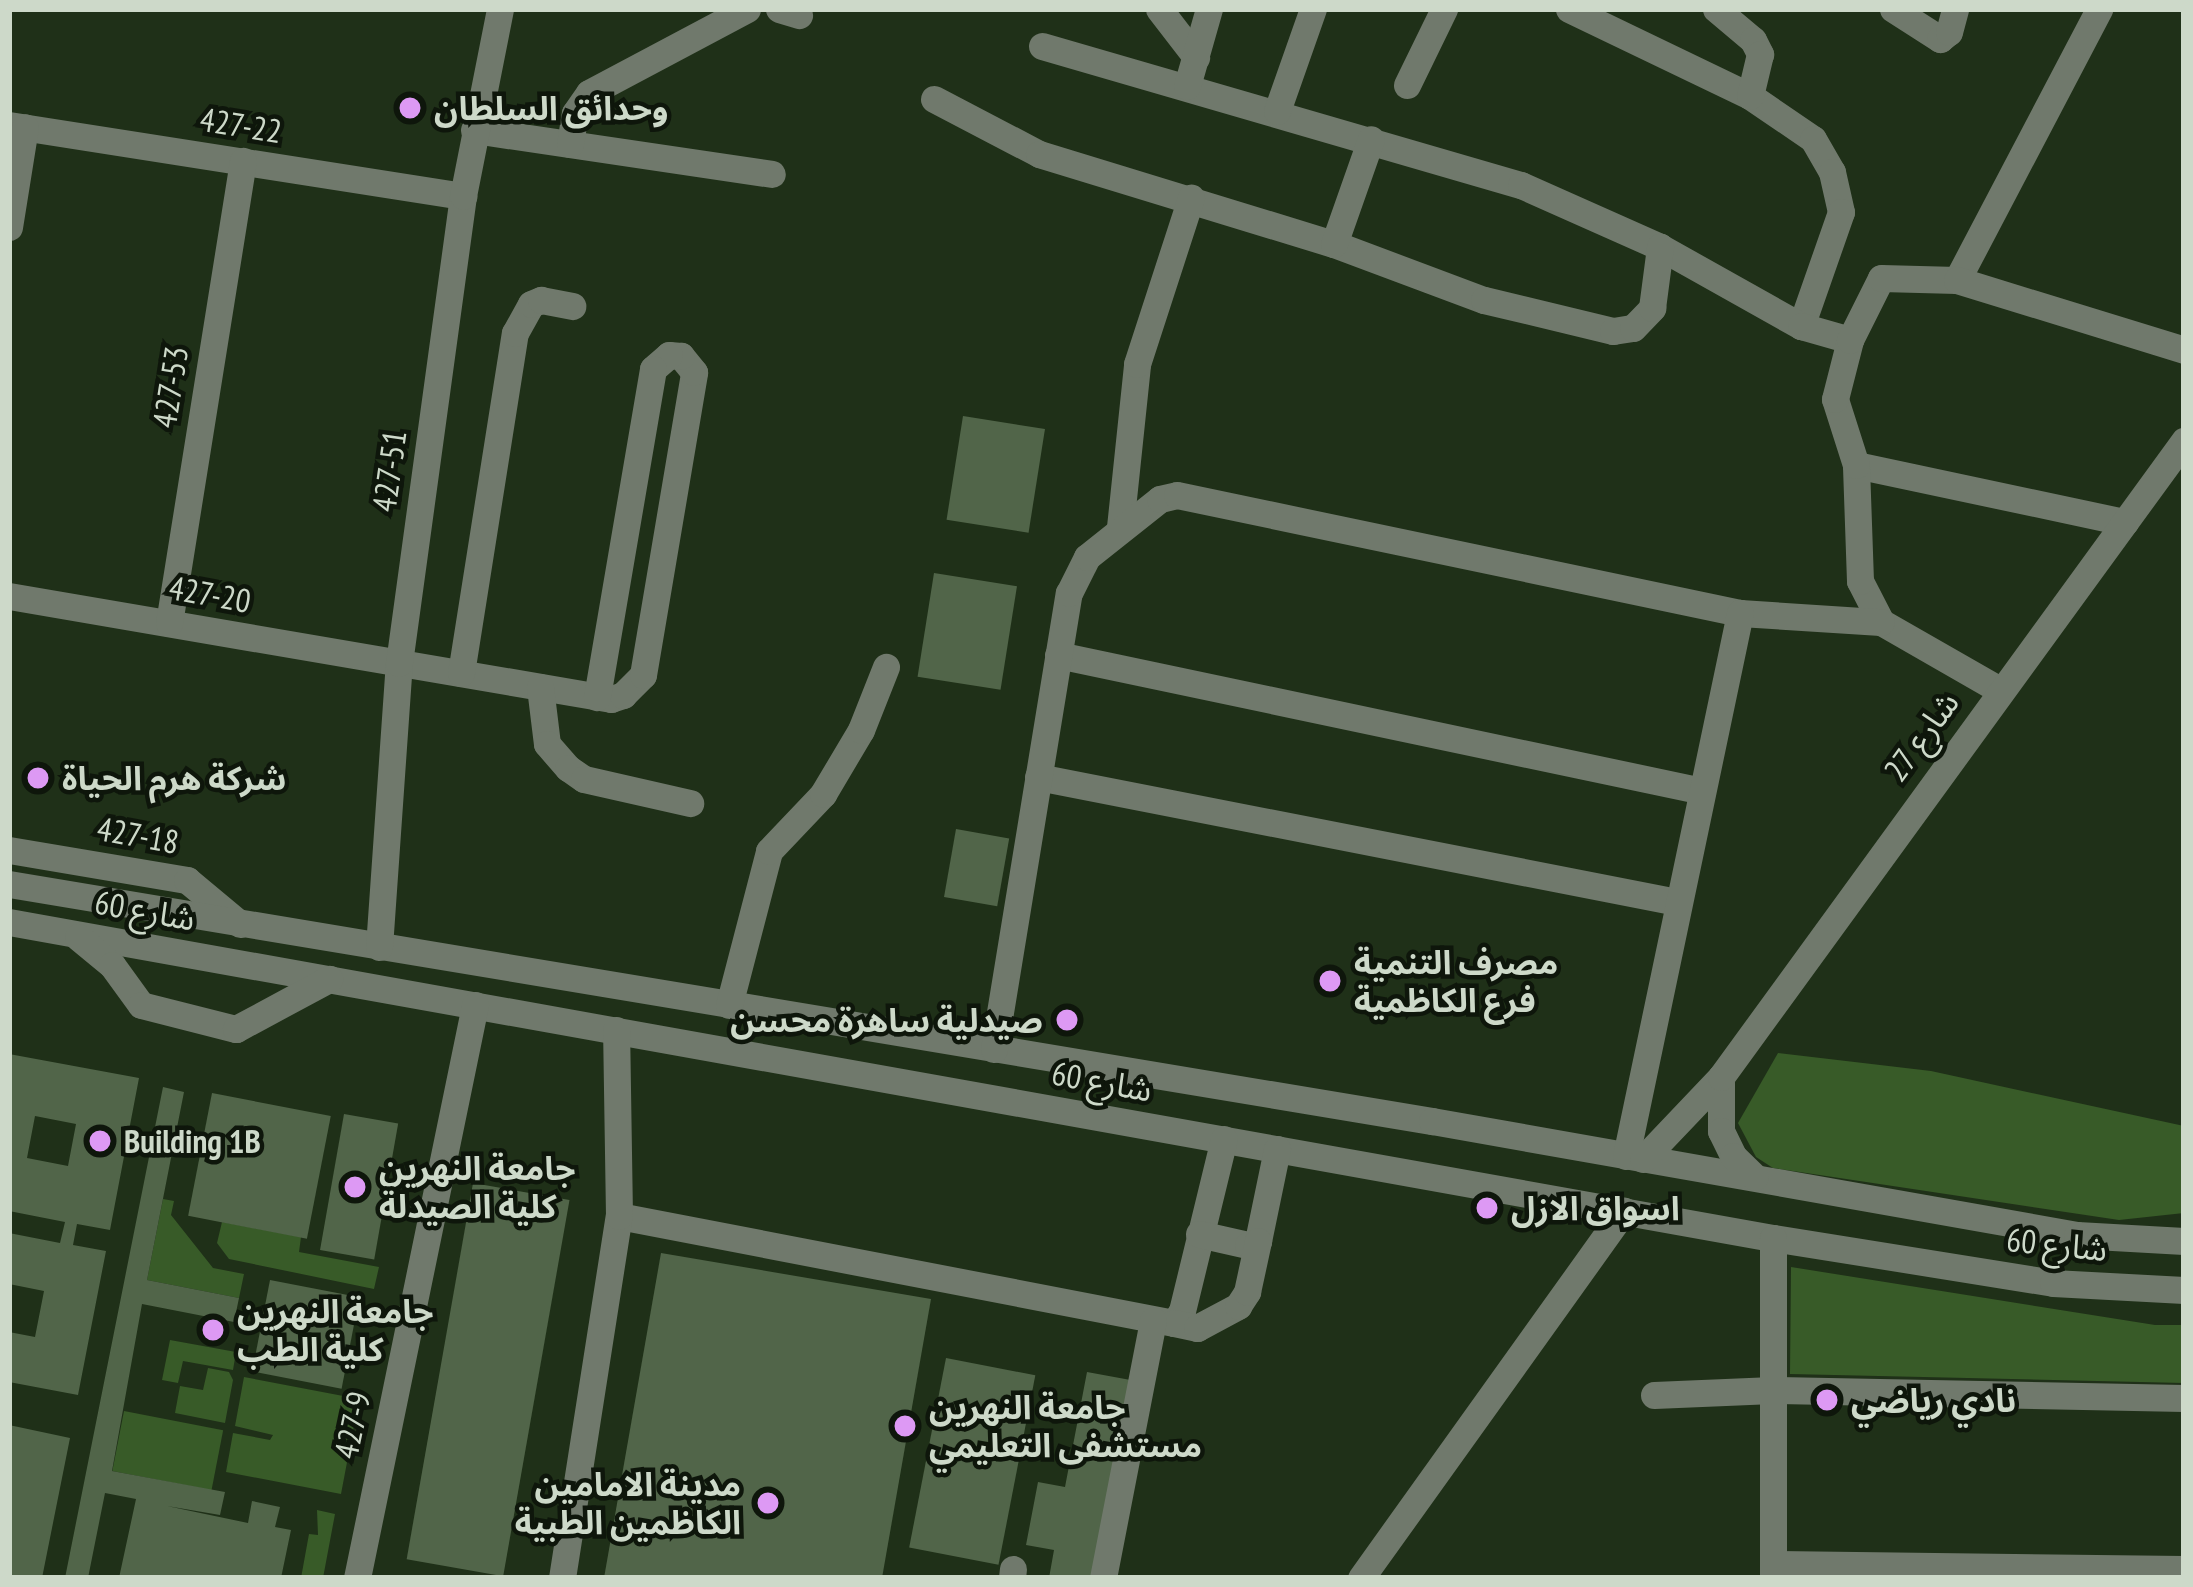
<!DOCTYPE html>
<html>
<head>
<meta charset="utf-8">
<style>
  body { margin:0 }
  #map { position:relative; width:2193px; height:1587px; overflow:hidden; background:#1f3018; font-family:"PT Sans Narrow","Noto Sans Arabic",sans-serif }
  div>[style] { position:absolute }
  [style*='--x'] { left:calc(var(--x)*1px); top:calc(var(--y)*1px); width:calc(var(--w)*1px); rotate:calc(var(--a)*1deg) }
  .green>* { inset:0; background:#385b28; transform-origin:0 0 }
  .building>* { inset:0; background:#516549; transform-origin:0 0 }
  .minor>* { height:27px; margin:-13.5px; padding:0 13.5px; transform-origin:13.5px; border-radius:13.5px; background:#70796c }
  .dots>* { width:33px; height:33px; translate:-50% -50%; box-sizing:border-box; border:6px solid #0e160b; border-radius:50% }
  span { translate:-50% -50%; white-space:nowrap; text-align:center; line-height:1.15; -webkit-text-stroke:9px #0e160b; paint-order:stroke }
  .poi-label { font-size:33px; color:#cdd9c9; font-weight:700 }
  .left { translate:0 -50%; text-align:left }
  .right { translate:-100% -50%; text-align:right }
  .street-label { font-size:33px; color:#cdd9c9 }
  .frame { position:absolute; inset:0; border:12px solid #cdd9c9; pointer-events:none }
</style>
</head>
<body>
<div id="map">
  <div class="green">
    <i style="clip-path:polygon(1778px 1053px,1931px 1071px,2184px 1126px,2184px 1213px,2119px 1220px,1773px 1168px,1756px 1157px,1738px 1123px)"></i>
    <i style="clip-path:polygon(163px 1199px,174px 1201px,171px 1215px,213px 1268px,244px 1274px,239px 1298px,147px 1280px)"></i>
    <i style="clip-path:polygon(222px 1222px,301px 1237px,299px 1252px,379px 1267px,374px 1289px,229px 1259px,217px 1243px)"></i>
    <i style="clip-path:polygon(1791px 1267px,2155px 1325px,2184px 1325px,2184px 1383px,1790px 1374px)"></i>
    <i style="clip-path:polygon(170px 1340px,236px 1352px,233px 1370px,183px 1361px,178px 1383px,162px 1380px)"></i>
    <i style="clip-path:polygon(208px 1368px,229px 1372px,233px 1380px,225px 1423px,175px 1413px,180px 1386px,203px 1390px)"></i>
    <i style="clip-path:polygon(244px 1377px,359px 1399px,341px 1494px,226px 1472px,233px 1433px,270px 1440px,273px 1435px,235px 1426px)"></i>
    <i style="left:124px;top:1411px;width:101px;height:61px;rotate:11deg"></i>
    <i style="clip-path:polygon(317px 1510px,335px 1514px,323px 1578px,301px 1578px,309px 1534px,318px 1535px)"></i>
  </div>
  <div class="building">
    <i style="left:963px;top:416px;width:83px;height:105px;rotate:9deg"></i>
    <i style="left:934px;top:573px;width:84px;height:105px;rotate:9deg"></i>
    <i style="left:956px;top:829px;width:54px;height:69px;rotate:10deg"></i>
    <i style="clip-path:polygon(evenodd,9px 1054px,139px 1078px,110px 1230px,77px 1224px,73px 1245px,106px 1251px,78px 1395px,9px 1382px,9px 1332px,35px 1337px,44px 1291px,9px 1284px,9px 1233px,60px 1243px,65px 1222px,9px 1211px,9px 1054px,35px 1116px,76px 1124px,68px 1166px,27px 1158px,35px 1116px)"></i>
    <i style="clip-path:polygon(163px 1087px,184px 1092px,147px 1280px,239px 1298px,234px 1322px,142px 1304px,112px 1471px,225px 1492px,220px 1515px,167px 1506px,248px 1523px,252px 1501px,280px 1507px,275px 1527px,291px 1530px,281px 1578px,119px 1578px,136px 1499px,105px 1493px,88px 1578px,65px 1578px)"></i>
    <i style="left:212px;top:1093px;width:121px;height:125px;rotate:11deg"></i>
    <i style="left:344px;top:1114px;width:55px;height:138px;rotate:10deg"></i>
    <i style="left:473px;top:1183px;width:98px;height:382px;rotate:10deg"></i>
    <i style="clip-path:polygon(661px 1253px,931px 1299px,882px 1578px,604px 1578px)"></i>
    <i style="left:270px;top:1280px;width:91px;height:93px;rotate:11deg"></i>
    <i style="left:946px;top:1358px;width:91px;height:193px;rotate:11deg"></i>
    <i style="clip-path:polygon(1087px 1372px,1136px 1381px,1100px 1578px,1049px 1578px,1054px 1550px,1026px 1545px,1038px 1482px,1065px 1487px)"></i>
    <i style="clip-path:polygon(9px 1425px,70px 1438px,42px 1578px,9px 1578px)"></i>
  </div>
  <div class="minor">
    <i style="--x:779;--y:9;--w:21;--a:17"></i>
    <i style="--x:1159;--y:9;--w:61;--a:52.4"></i>
    <i style="--x:1569;--y:9;--w:201;--a:25.7"></i>
    <i style="--x:1750;--y:96;--w:76;--a:34.3"></i>
    <i style="--x:1813;--y:139;--w:38;--a:60"></i>
    <i style="--x:1832;--y:172;--w:41;--a:77.3"></i>
    <i style="--x:1841;--y:212;--w:121;--a:109.3"></i>
    <i style="--x:1716;--y:9;--w:48;--a:40"></i>
    <i style="--x:1753;--y:40;--w:16;--a:63"></i>
    <i style="--x:1760;--y:54;--w:43;--a:103.4"></i>
    <i style="--x:1893;--y:9;--w:56;--a:32.6"></i>
    <i style="--x:1940;--y:39;--w:11;--a:-38"></i>
    <i style="--x:1949;--y:32;--w:24;--a:-75"></i>
    <i style="--x:1042;--y:46;--w:499;--a:16.2"></i>
    <i style="--x:1521;--y:185;--w:152;--a:24"></i>
    <i style="--x:1660;--y:247;--w:162;--a:29.3"></i>
    <i style="--x:1801;--y:326;--w:51;--a:15.9"></i>
    <i style="--x:1407;--y:85;--w:85;--a:-64"></i>
    <i style="--x:1187;--y:86;--w:80;--a:-74.1"></i>
    <i style="--x:934;--y:99;--w:119;--a:27.6"></i>
    <i style="--x:1039;--y:154;--w:308;--a:17"></i>
    <i style="--x:1334;--y:244;--w:160;--a:20.5"></i>
    <i style="--x:1484;--y:300;--w:133;--a:13.5"></i>
    <i style="--x:1613;--y:331;--w:20;--a:-9"></i>
    <i style="--x:1633;--y:328;--w:28;--a:-46"></i>
    <i style="--x:1652;--y:308;--w:62;--a:-82.5"></i>
    <i style="--x:1277;--y:111;--w:108;--a:-70.6"></i>
    <i style="--x:9;--y:125;--w:460;--a:8.9"></i>
    <i style="--x:474;--y:130;--w:301;--a:8.4"></i>
    <i style="--x:570;--y:144;--w:31;--a:-81"></i>
    <i style="--x:575;--y:113;--w:24;--a:-55"></i>
    <i style="--x:589;--y:93;--w:179;--a:-28"></i>
    <i style="--x:9;--y:227;--w:101;--a:-80.9"></i>
    <i style="--x:1334;--y:244;--w:111;--a:-70.6"></i>
    <i style="--x:1957;--y:280;--w:306;--a:-62.3"></i>
    <i style="--x:1856;--y:465;--w:275;--a:12"></i>
    <i style="--x:1120;--y:527;--w:164;--a:-84"></i>
    <i style="--x:1137;--y:364;--w:175;--a:-72"></i>
    <i style="--x:9;--y:596;--w:611;--a:9.71"></i>
    <i style="--x:611;--y:699;--w:13;--a:-18"></i>
    <i style="--x:623;--y:695;--w:28;--a:-45"></i>
    <i style="--x:643;--y:675;--w:307;--a:-80.4"></i>
    <i style="--x:694;--y:372;--w:21;--a:-129"></i>
    <i style="--x:681;--y:356;--w:12;--a:-175"></i>
    <i style="--x:669;--y:355;--w:21;--a:139"></i>
    <i style="--x:653;--y:369;--w:333;--a:99.7"></i>
    <i style="--x:169;--y:623;--w:468;--a:-80.9"></i>
    <i style="--x:1058;--y:655;--w:658;--a:11.92"></i>
    <i style="--x:461;--y:673;--w:344;--a:-81"></i>
    <i style="--x:515;--y:333;--w:33;--a:-61"></i>
    <i style="--x:531;--y:304;--w:11;--a:-22"></i>
    <i style="--x:541;--y:300;--w:32;--a:11"></i>
    <i style="--x:540;--y:687;--w:57;--a:83"></i>
    <i style="--x:547;--y:744;--w:32;--a:49"></i>
    <i style="--x:568;--y:768;--w:19;--a:35"></i>
    <i style="--x:584;--y:779;--w:109;--a:12.8"></i>
    <i style="--x:1998;--y:689;--w:135;--a:-150.2"></i>
    <i style="--x:1881;--y:622;--w:46;--a:-117.1"></i>
    <i style="--x:1860;--y:581;--w:116;--a:-92"></i>
    <i style="--x:1856;--y:465;--w:69;--a:-107.7"></i>
    <i style="--x:1835;--y:399;--w:61;--a:-75.7"></i>
    <i style="--x:1850;--y:340;--w:69;--a:-63.4"></i>
    <i style="--x:1881;--y:278;--w:76;--a:1.5"></i>
    <i style="--x:1957;--y:280;--w:238;--a:17.1"></i>
    <i style="--x:1038;--y:777;--w:651;--a:11.07"></i>
    <i style="--x:9;--y:850;--w:181;--a:9.6"></i>
    <i style="--x:187;--y:880;--w:69;--a:39.7"></i>
    <i style="--x:9;--y:884;--w:1443;--a:9.46"></i>
    <i style="--x:1432;--y:1121;--w:655;--a:10.02"></i>
    <i style="--x:2077;--y:1235;--w:107;--a:3.2"></i>
    <i style="--x:9;--y:922;--w:1792;--a:10.16"></i>
    <i style="--x:1773;--y:1238;--w:284;--a:9.1"></i>
    <i style="--x:2053;--y:1283;--w:131;--a:3.1"></i>
    <i style="--x:78;--y:937;--w:44;--a:39.5"></i>
    <i style="--x:112;--y:965;--w:49;--a:54.1"></i>
    <i style="--x:141;--y:1005;--w:98;--a:14.2"></i>
    <i style="--x:236;--y:1029;--w:106;--a:-28.3"></i>
    <i style="--x:379;--y:947;--w:285;--a:-86"></i>
    <i style="--x:399;--y:663;--w:471;--a:-82.2"></i>
    <i style="--x:463;--y:196;--w:191;--a:-78.8"></i>
    <i style="--x:729;--y:1005;--w:159;--a:-75.4"></i>
    <i style="--x:769;--y:851;--w:79;--a:-46.5"></i>
    <i style="--x:823;--y:794;--w:74;--a:-59.3"></i>
    <i style="--x:861;--y:730;--w:68;--a:-68.4"></i>
    <i style="--x:994;--y:1049;--w:462;--a:-80.7"></i>
    <i style="--x:1069;--y:593;--w:40;--a:-63.4"></i>
    <i style="--x:1087;--y:557;--w:93;--a:-38.5"></i>
    <i style="--x:1160;--y:499;--w:17;--a:-13"></i>
    <i style="--x:1177;--y:495;--w:575;--a:11.84"></i>
    <i style="--x:1740;--y:613;--w:141;--a:3.7"></i>
    <i style="--x:1721;--y:1077;--w:54;--a:90"></i>
    <i style="--x:1721;--y:1131;--w:28;--a:64"></i>
    <i style="--x:1733;--y:1156;--w:30;--a:44"></i>
    <i style="--x:1626;--y:1156;--w:555;--a:-78.14"></i>
    <i style="--x:1643;--y:1159;--w:113;--a:-46.4"></i>
    <i style="--x:1721;--y:1077;--w:787;--a:-53.95"></i>
    <i style="--x:619;--y:1216;--w:565;--a:10.91"></i>
    <i style="--x:1174;--y:1323;--w:14;--a:-56"></i>
    <i style="--x:1182;--y:1311;--w:177;--a:-76.3"></i>
    <i style="--x:1199;--y:1234;--w:50;--a:12.7"></i>
    <i style="--x:1248;--y:1245;--w:11;--a:-22"></i>
    <i style="--x:1258;--y:1241;--w:94;--a:-78.3"></i>
    <i style="--x:1174;--y:1323;--w:24;--a:12"></i>
    <i style="--x:1197;--y:1328;--w:47;--a:-28.2"></i>
    <i style="--x:1238;--y:1306;--w:17;--a:-57"></i>
    <i style="--x:1247;--y:1292;--w:52;--a:-77.8"></i>
    <i style="--x:1654;--y:1395;--w:119;--a:-2.4"></i>
    <i style="--x:1773;--y:1390;--w:411;--a:1.1"></i>
    <i style="--x:1773;--y:1564;--w:411;--a:0.7"></i>
    <i style="--x:357;--y:1578;--w:585;--a:-78.36"></i>
    <i style="--x:562;--y:1578;--w:366;--a:-81.1"></i>
    <i style="--x:619;--y:1216;--w:186;--a:-90.9"></i>
    <i style="--x:1012;--y:1578;--w:9;--a:-84"></i>
    <i style="--x:1103;--y:1578;--w:262;--a:-79"></i>
    <i style="--x:1361;--y:1578;--w:452;--a:-54.4"></i>
    <i style="--x:1773;--y:1578;--w:340;--a:-90"></i>
  </div>
  <div class="dots">
    <i style="left:410px;top:108px;background:#dd99f4"></i>
    <i style="left:38px;top:778px;background:#dd99f4"></i>
    <i style="left:1330px;top:981px;background:#dd99f4"></i>
    <i style="left:1067px;top:1020px;background:#dd99f4"></i>
    <i style="left:100px;top:1141px;background:#dd99f4"></i>
    <i style="left:355px;top:1187px;background:#dd99f4"></i>
    <i style="left:1487px;top:1208px;background:#dd99f4"></i>
    <i style="left:213px;top:1330px;background:#dd99f4"></i>
    <i style="left:1827px;top:1400px;background:#dd99f4"></i>
    <i style="left:905px;top:1426px;background:#dd99f4"></i>
    <i style="left:768px;top:1503px;background:#dd99f4"></i>
  </div>
  <div class="poi-label">
    <span class="left" style="left:434px;top:108px">وحدائق السلطان</span>
    <span class="left" style="left:62px;top:778px">شركة هرم الحياة</span>
    <span class="left" style="left:1354px;top:981px">مصرف التنمية<br>فرع الكاظمية</span>
    <span class="right" style="left:1043px;top:1020px">صيدلية ساهرة محسن</span>
    <span class="left" style="left:124px;top:1141px">Building 1B</span>
    <span class="left" style="left:379px;top:1187px">جامعة النهرين<br>كلية الصيدلة</span>
    <span class="left" style="left:1511px;top:1208px">اسواق الازل</span>
    <span class="left" style="left:237px;top:1330px">جامعة النهرين<br>كلية الطب</span>
    <span class="left" style="left:1851px;top:1400px">نادي رياضي</span>
    <span class="left" style="left:929px;top:1426px">جامعة النهرين<br>مستشفى التعليمي</span>
    <span class="right" style="left:741px;top:1503px">مدينة الامامين<br>الكاظمين الطبية</span>
  </div>
  <div class="street-label">
    <span style="left:241px;top:125px;rotate:9deg">427-22</span>
    <span style="left:170px;top:387px;rotate:-81deg">427-53</span>
    <span style="left:389px;top:471px;rotate:-82deg">427-51</span>
    <span style="left:210px;top:594px;rotate:10deg">427-20</span>
    <span style="left:1921px;top:736px;rotate:-54deg">شارع 27</span>
    <span style="left:138px;top:835px;rotate:10deg">427-18</span>
    <span style="left:145px;top:910px;rotate:10deg">شارع 60</span>
    <span style="left:1102px;top:1081px;rotate:10deg">شارع 60</span>
    <span style="left:2057px;top:1244px;rotate:6deg">شارع 60</span>
    <span style="left:352px;top:1425px;rotate:-78deg">427-9</span>
  </div>
  <div class="frame"></div>
</div>
</body>
</html>
